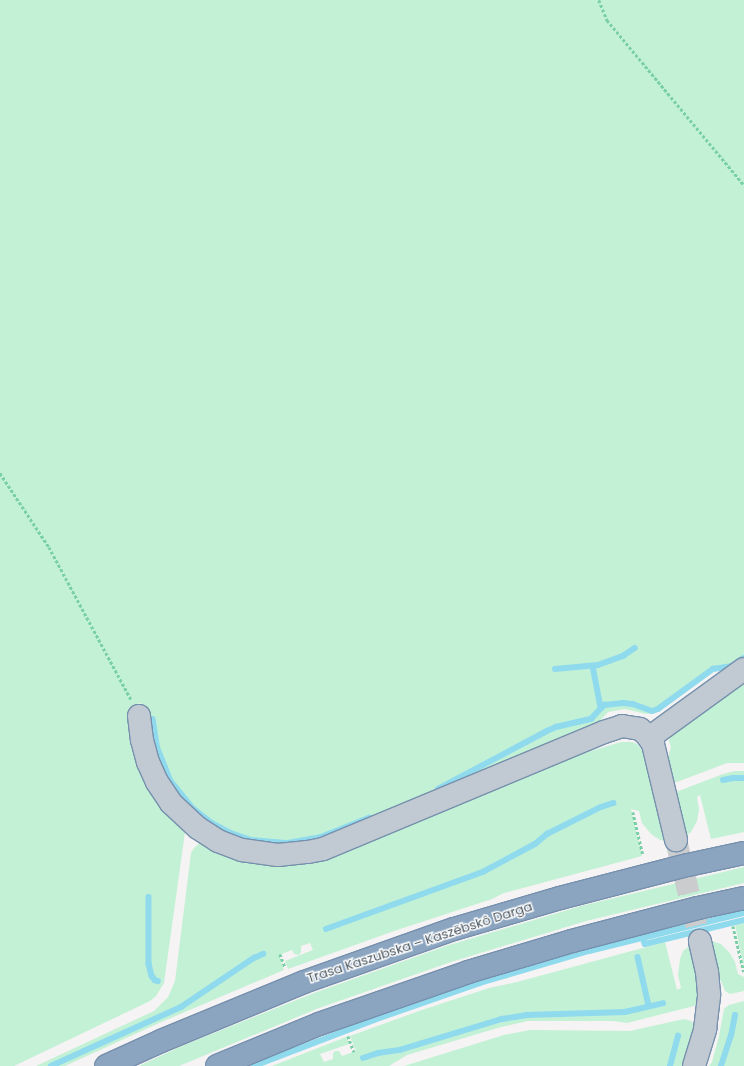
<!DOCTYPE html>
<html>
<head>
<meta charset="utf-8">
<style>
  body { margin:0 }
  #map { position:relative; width:744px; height:1066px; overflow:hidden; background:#f5f3f3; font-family:Poppins,sans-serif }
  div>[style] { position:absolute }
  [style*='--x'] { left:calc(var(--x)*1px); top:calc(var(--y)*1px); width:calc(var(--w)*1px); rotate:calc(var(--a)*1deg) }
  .green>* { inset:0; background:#c3f1d5 }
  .stream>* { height:5.5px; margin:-2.75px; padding:0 2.75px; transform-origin:2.75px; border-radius:2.75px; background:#90daee }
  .minor-tunnel>* { height:22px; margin-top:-11px; transform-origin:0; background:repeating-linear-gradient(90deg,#caccce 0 22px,transparent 0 33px) }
  .path>* { height:2.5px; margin-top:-1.25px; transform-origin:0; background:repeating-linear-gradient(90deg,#7ad0a6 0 3px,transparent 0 5px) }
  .roads { filter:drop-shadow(1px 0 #7690ad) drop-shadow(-1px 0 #7690ad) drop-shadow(0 1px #7690ad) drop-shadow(0 -1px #7690ad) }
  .minor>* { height:22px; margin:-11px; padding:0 11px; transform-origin:11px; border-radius:11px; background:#c1cad2 }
  .highway>* { height:22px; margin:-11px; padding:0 11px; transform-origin:11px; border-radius:11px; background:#8ba5c1 }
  span { translate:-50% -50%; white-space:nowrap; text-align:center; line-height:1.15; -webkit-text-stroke:3px #fff; paint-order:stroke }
  .street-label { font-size:13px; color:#4a5661 }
</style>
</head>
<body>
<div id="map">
  <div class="green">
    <i style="clip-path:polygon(0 0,744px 0,744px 661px,733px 669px,715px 671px,655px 713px,646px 714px,625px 709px,608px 712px,594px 727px,341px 832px,310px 842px,276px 845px,237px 838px,210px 825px,183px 802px,161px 770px,153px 745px,149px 715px,141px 703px,134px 705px,132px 716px,185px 832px,164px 983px,156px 996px,150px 1001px,14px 1066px,0 1066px)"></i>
    <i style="clip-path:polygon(744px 678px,744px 763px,727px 763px,677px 782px,670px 781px,666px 765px,671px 747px,669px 741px,671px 734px)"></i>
    <i style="clip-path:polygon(621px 742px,632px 742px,637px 744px,643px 751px,656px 788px,669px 841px,660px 840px,651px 834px,642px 823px,639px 811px,631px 809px,642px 856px,504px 893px,492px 899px,394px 931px,288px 969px,285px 961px,313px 950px,310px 943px,301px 946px,301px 952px,299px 955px,294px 954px,292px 950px,279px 955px,284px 970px,159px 1023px,65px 1066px,36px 1066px,154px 1011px,168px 997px,175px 981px,191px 853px,194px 848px,200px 843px,204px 842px,262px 862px,545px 765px)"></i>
    <i style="clip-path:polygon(735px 771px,744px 771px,744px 832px,711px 839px,700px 795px,697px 797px,699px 809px,697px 821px,691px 832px,684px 837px,676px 792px,723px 774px)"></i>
    <i style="clip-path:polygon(744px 867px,744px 883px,586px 921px,451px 962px,319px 1008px,179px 1066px,139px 1066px,182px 1046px,314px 993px,446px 946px,581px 906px)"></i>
    <i style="clip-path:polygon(744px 923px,744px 966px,735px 925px)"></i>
    <i style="clip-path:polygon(708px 940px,721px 944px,729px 952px,735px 962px,738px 974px,744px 977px,744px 991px,730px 994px,725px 991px,722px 983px,715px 971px)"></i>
    <i style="clip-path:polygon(665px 942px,677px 990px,681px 988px,678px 975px,680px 959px,683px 951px,693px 943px,698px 974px,698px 1002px,694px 1006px,627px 1023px,613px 1021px,528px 1021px,501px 1027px,407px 1055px,389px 1066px,272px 1066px,346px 1037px,349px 1044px,320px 1054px,324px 1062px,333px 1059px,333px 1053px,335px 1051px,339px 1051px,342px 1056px,356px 1051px,350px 1036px,419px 1011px,489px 988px,517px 982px)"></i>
    <i style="clip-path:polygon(744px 1001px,744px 1066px,709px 1066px,712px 1062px,719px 1036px,724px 1009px,729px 1005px)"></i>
    <i style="clip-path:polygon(684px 1019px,691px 1021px,695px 1026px,686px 1066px,404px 1066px,504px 1035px,530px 1030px,630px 1031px)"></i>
  </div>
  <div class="stream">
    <i style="--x:593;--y:666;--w:43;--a:79.2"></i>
    <i style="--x:555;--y:669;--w:43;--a:-5.3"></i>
    <i style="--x:598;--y:665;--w:27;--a:-20"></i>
    <i style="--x:623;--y:656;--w:14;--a:-34"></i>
    <i style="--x:153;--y:719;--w:30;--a:81"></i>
    <i style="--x:158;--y:749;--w:35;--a:68"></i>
    <i style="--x:171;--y:781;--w:36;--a:51"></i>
    <i style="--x:194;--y:809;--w:23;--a:38"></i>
    <i style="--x:212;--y:823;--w:21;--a:28"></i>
    <i style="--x:231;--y:833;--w:21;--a:19"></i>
    <i style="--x:251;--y:840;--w:37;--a:5"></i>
    <i style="--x:288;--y:843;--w:34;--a:-10"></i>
    <i style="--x:321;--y:837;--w:52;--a:-21.6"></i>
    <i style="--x:723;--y:780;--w:10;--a:-11"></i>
    <i style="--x:733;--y:778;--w:11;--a:0"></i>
    <i style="--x:438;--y:789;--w:123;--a:-28"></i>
    <i style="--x:547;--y:731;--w:10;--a:-24"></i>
    <i style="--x:556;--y:727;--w:36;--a:-13"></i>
    <i style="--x:591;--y:719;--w:19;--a:-47"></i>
    <i style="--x:604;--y:705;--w:19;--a:-6"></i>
    <i style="--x:623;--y:703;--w:10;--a:6"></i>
    <i style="--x:633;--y:704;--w:20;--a:20"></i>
    <i style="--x:652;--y:711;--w:6;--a:-18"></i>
    <i style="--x:658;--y:709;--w:68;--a:-36"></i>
    <i style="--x:713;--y:669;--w:19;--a:-9"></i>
    <i style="--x:732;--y:666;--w:14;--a:-34"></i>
    <i style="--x:149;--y:897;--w:67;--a:90"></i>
    <i style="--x:149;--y:964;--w:12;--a:76"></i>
    <i style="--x:152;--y:976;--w:5;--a:53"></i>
    <i style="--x:155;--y:980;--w:3;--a:18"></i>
    <i style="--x:326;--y:929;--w:167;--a:-20"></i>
    <i style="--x:483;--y:872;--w:59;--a:-28.3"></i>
    <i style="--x:535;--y:844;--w:16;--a:-40"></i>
    <i style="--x:547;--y:834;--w:60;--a:-26.6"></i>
    <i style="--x:601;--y:807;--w:13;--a:-18"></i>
    <i style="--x:643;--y:937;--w:7;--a:74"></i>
    <i style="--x:645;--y:944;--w:102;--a:-13.6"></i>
    <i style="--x:638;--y:957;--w:50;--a:77.3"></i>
    <i style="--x:363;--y:1058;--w:16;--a:-18"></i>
    <i style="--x:378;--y:1053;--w:22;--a:-8"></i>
    <i style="--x:400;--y:1050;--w:107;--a:-16.9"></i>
    <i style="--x:502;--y:1019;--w:24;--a:-9"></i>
    <i style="--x:526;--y:1015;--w:99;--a:-1.7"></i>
    <i style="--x:625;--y:1012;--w:39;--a:-13"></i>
    <i style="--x:51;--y:1066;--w:143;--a:-24.4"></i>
    <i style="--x:181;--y:1007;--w:88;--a:-33.9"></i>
    <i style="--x:254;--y:958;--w:10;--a:-24"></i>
    <i style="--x:254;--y:1066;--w:129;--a:-21"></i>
    <i style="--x:374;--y:1020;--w:112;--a:-19.2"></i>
    <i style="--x:480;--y:983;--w:114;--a:-16.4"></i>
    <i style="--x:589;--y:951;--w:160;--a:-13.8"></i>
    <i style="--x:670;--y:1066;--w:31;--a:-75"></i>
    <i style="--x:721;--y:1066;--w:32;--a:-72"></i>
    <i style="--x:731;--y:1036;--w:21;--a:-79"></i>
  </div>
  <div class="minor-tunnel">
    <i style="--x:676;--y:840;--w:104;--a:76.6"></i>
  </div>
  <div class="path">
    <i style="--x:599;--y:0;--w:22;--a:68"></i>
    <i style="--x:607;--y:20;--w:214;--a:50.3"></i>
    <i style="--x:0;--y:473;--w:89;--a:56.5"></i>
    <i style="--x:49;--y:547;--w:173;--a:61.7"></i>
    <i style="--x:633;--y:812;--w:44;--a:76.9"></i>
    <i style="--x:733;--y:926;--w:47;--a:76.6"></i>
    <i style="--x:280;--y:954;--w:14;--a:69"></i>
    <i style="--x:348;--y:1036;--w:17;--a:69"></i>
  </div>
  <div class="roads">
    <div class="minor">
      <i style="--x:139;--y:716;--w:24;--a:83"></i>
      <i style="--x:142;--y:740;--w:23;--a:75"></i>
      <i style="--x:148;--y:762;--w:22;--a:66"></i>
      <i style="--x:157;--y:782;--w:25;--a:56"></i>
      <i style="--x:171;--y:803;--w:37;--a:43"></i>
      <i style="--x:198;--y:828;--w:24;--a:33"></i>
      <i style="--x:218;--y:841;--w:26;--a:21"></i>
      <i style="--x:242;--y:850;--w:36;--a:8"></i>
      <i style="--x:278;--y:855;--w:30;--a:-6"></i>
      <i style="--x:308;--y:852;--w:15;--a:-11"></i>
      <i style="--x:323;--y:849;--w:304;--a:-22.6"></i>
      <i style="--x:604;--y:732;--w:19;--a:-18"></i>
      <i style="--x:622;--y:726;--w:18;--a:9"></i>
      <i style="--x:640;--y:729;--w:11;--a:41"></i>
      <i style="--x:648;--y:736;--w:9;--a:58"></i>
      <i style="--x:653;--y:744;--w:99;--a:76.5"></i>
      <i style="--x:649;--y:738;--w:117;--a:-36"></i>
      <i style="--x:694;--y:1066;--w:39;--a:-73"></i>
      <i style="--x:705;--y:1029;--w:35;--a:-83"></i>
      <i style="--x:709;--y:994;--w:22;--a:-95"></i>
      <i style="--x:707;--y:972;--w:32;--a:-103"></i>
    </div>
    <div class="highway">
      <i style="--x:106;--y:1066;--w:60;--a:-24.4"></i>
      <i style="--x:161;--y:1041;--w:155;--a:-22.4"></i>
      <i style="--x:304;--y:982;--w:159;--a:-19.5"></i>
      <i style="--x:454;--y:929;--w:110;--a:-16.3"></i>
      <i style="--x:560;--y:898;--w:132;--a:-14.5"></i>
      <i style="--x:688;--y:865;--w:57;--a:-12.1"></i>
      <i style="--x:217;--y:1066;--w:110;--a:-22.4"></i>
      <i style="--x:319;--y:1024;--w:158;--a:-19.2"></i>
      <i style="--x:468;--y:972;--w:109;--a:-16.6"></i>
      <i style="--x:572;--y:941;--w:130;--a:-14.7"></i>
      <i style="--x:698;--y:908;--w:47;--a:-12.3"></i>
    </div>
  </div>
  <div class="street-label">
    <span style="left:420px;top:943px;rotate:-18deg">Trasa Kaszubska – Kaszëbskô Darga</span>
  </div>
</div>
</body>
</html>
